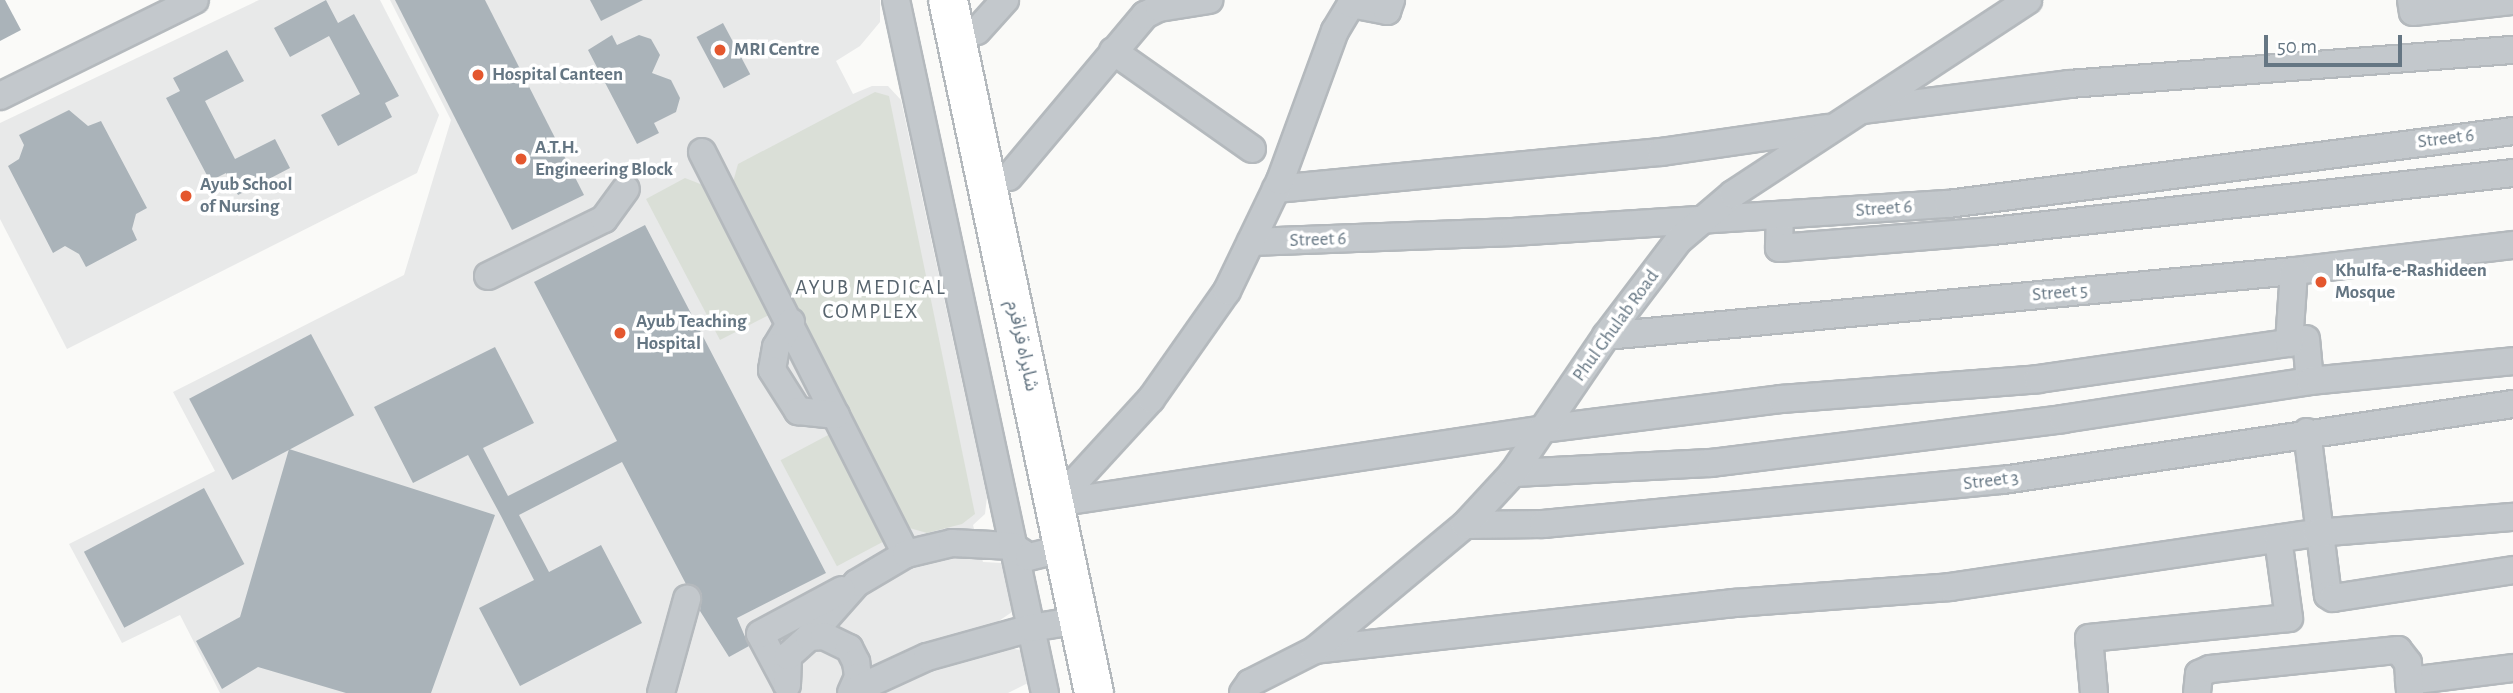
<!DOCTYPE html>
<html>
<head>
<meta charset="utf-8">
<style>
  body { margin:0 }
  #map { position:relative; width:2513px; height:693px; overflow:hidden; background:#fafaf8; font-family:"Alegreya Sans","Noto Sans Arabic",sans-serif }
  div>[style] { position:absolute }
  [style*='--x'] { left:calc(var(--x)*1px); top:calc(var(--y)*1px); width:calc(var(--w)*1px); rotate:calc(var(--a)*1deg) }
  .built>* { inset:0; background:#e8e9e9 }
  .green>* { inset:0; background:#dadfd7; transform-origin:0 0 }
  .building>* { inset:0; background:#aab3b9; transform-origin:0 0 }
  .roads { filter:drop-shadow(2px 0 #b4b9bd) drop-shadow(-2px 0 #b4b9bd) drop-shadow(0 2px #b4b9bd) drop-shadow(0 -2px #b4b9bd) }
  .minor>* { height:26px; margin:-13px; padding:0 13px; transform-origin:13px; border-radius:13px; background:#c3c8cc }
  .highway>* { height:38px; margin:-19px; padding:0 19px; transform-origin:19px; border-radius:19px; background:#fff }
  .dots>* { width:19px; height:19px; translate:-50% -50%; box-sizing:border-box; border:4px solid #fff; border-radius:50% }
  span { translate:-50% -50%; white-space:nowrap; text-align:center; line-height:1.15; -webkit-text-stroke:7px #fff; paint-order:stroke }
  .poi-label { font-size:19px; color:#657683; font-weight:700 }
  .left { translate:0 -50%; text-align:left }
  .street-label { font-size:19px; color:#657683 }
  .neighbourhood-label { font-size:21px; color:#57646e; letter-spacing:2px }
  .scale { position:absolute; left:2264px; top:35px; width:138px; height:32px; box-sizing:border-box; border:4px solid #657683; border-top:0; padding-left:9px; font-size:21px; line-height:24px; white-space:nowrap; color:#657683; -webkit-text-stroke:5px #fff; paint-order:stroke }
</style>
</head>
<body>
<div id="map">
  <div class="built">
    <i style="clip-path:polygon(259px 0,380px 0,439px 115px,417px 173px,67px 349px,0 219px,0 123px)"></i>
    <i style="clip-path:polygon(390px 0,880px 0,880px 22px,860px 46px,836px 61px,853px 94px,872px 86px,888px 86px,901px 100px,987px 497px,985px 514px,973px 525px,983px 562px,1002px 563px,1012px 612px,993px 625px,998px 647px,1021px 650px,1028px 683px,1008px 693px,220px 693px,180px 615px,122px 643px,69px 544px,215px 471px,173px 392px,404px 275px,451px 120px)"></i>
  </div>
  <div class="green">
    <i style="clip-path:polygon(875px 92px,889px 96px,975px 514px,962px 524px,927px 533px,906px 527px,733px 182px,738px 164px)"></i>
    <i style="clip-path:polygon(685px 178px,708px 187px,771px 314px,720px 340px,646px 199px)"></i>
    <i style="left:830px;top:434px;width:120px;height:56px;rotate:62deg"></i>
  </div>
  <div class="building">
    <i style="clip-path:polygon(0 0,5px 0,21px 30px,0 41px)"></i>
    <i style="clip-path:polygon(326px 0,338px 23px,354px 14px,399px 96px,385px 103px,392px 117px,338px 146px,321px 115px,360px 94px,329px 36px,290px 57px,274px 28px)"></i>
    <i style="clip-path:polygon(395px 0,485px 0,584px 195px,512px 230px)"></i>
    <i style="clip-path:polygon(590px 0,643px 0,601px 21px)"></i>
    <i style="left:723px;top:23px;width:58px;height:30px;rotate:62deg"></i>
    <i style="clip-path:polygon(612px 35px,617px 45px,639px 35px,651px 39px,660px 55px,652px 73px,671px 80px,680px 98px,676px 112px,654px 123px,659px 133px,637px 144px,588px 50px)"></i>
    <i style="clip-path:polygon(227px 50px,244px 81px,205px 101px,235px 159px,275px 139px,290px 168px,238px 195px,226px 173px,210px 181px,166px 98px,180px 91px,173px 78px)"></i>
    <i style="clip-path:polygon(69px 110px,88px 126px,101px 121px,147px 208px,136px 214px,132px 229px,137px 240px,86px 267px,79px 254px,65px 246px,53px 253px,8px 166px,19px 159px,24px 145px,19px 135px)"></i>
    <i style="clip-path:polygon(645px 225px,826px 573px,737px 618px,749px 646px,729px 657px,700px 611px,702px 594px,686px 584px,622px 462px,519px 515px,549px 572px,601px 545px,642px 623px,520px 686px,479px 608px,534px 580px,501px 516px,468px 455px,413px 483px,374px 407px,495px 347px,534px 423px,483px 448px,508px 496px,617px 441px,534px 282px)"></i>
    <i style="left:311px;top:334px;width:92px;height:138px;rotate:62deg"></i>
    <i style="clip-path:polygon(289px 449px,495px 515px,431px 693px,346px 693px,258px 667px,222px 689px,196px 641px,240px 617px)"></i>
    <i style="left:204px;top:488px;width:86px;height:136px;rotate:62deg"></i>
  </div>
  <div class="roads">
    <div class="minor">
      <i style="--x:896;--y:0;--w:709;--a:77.87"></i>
      <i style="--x:2411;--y:0;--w:12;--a:81"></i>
      <i style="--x:2413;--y:12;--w:101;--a:-6.3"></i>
      <i style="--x:977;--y:31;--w:42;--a:-47.9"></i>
      <i style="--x:1113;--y:51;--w:170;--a:35.2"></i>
      <i style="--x:0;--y:96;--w:217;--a:-26.2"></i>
      <i style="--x:1863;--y:110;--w:208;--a:-7.2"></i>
      <i style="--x:2069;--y:84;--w:445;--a:-4.4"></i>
      <i style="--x:702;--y:152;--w:451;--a:63.1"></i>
      <i style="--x:1009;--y:177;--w:212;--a:-50"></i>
      <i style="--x:1145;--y:15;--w:16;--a:-27"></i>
      <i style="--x:1159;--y:8;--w:51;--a:-9.1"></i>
      <i style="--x:1276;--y:189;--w:387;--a:-5.5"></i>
      <i style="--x:1661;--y:152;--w:168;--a:-8.2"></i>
      <i style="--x:1780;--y:216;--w:32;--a:92"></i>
      <i style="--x:1779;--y:248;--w:214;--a:-4.6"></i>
      <i style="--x:1992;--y:231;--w:524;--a:-6.35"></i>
      <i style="--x:1251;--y:242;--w:263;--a:-2.2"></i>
      <i style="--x:1514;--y:232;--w:435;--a:-3.7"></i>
      <i style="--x:1948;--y:204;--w:570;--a:-7.36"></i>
      <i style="--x:488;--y:276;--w:129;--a:-26.2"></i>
      <i style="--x:604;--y:219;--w:37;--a:-54"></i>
      <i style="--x:791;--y:322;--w:29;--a:121"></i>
      <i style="--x:776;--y:347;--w:23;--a:100"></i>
      <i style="--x:772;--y:370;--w:49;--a:57.6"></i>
      <i style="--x:798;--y:411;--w:38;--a:6"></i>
      <i style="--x:1606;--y:336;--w:691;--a:-5.4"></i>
      <i style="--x:2294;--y:271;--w:221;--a:-6.8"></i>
      <i style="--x:2306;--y:339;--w:42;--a:84.6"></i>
      <i style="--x:2307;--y:432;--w:164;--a:82.7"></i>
      <i style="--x:2328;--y:595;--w:6;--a:31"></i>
      <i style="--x:2333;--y:598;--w:182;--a:-8.8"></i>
      <i style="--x:1513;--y:473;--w:198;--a:-2.9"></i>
      <i style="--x:1711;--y:463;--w:355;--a:-7.1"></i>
      <i style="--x:2063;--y:419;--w:250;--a:-8.7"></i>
      <i style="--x:2310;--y:381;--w:204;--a:-5.6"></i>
      <i style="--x:1073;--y:484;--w:115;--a:-47.5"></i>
      <i style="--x:1151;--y:399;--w:132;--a:-54.9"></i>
      <i style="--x:1227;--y:291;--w:122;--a:-64.3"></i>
      <i style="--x:1280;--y:181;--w:160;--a:-69.9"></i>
      <i style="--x:1335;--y:31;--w:31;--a:-59"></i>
      <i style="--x:1351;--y:4;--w:37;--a:11"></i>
      <i style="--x:1387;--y:11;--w:12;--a:-70"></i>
      <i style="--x:1076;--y:500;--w:472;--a:-8.6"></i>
      <i style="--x:1543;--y:429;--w:240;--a:-7.2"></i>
      <i style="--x:1781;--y:399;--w:258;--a:-4.4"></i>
      <i style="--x:2038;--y:379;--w:254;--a:-8.2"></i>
      <i style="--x:2289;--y:343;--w:72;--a:-86"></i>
      <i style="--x:1465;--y:525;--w:78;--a:-0.7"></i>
      <i style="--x:1543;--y:524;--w:462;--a:-5.5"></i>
      <i style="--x:2003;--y:480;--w:516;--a:-8.48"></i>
      <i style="--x:809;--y:637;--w:72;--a:-48.4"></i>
      <i style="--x:857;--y:583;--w:57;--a:-30.6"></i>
      <i style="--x:906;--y:554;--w:47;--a:-13.4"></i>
      <i style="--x:952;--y:543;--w:60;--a:2.9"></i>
      <i style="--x:1012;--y:546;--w:20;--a:33"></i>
      <i style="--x:1029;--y:557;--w:36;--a:-14"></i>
      <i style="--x:1315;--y:650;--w:422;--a:-6.4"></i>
      <i style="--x:1734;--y:603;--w:217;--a:-4.2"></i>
      <i style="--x:1950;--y:587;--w:371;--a:-8.4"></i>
      <i style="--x:2317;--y:533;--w:197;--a:-4.7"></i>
      <i style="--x:2409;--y:681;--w:105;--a:-7.1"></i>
      <i style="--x:786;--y:683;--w:55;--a:-118"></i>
      <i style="--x:760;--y:634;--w:93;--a:-28.2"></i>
      <i style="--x:787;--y:685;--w:29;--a:-88"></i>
      <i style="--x:788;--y:656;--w:28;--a:-42"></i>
      <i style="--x:809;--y:637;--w:15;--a:-4"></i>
      <i style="--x:824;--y:636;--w:28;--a:26"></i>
      <i style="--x:849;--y:648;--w:16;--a:63"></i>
      <i style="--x:856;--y:662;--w:15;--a:82"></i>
      <i style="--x:858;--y:677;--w:17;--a:114"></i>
      <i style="--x:853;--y:691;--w:81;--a:-24.7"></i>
      <i style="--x:927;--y:657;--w:108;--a:-15.6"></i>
      <i style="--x:1031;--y:628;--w:50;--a:-9.3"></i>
      <i style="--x:661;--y:693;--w:98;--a:-74.5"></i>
      <i style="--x:1243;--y:693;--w:12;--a:-55"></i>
      <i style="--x:1250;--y:683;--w:73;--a:-26.9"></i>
      <i style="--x:1315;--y:650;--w:195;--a:-39.8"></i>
      <i style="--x:1465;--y:525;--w:71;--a:-47.3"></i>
      <i style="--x:1513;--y:473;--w:166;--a:-55.8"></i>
      <i style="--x:1606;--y:336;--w:121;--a:-52.8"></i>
      <i style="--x:1679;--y:240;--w:71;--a:-40.4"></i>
      <i style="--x:1733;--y:194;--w:353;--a:-33.3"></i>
      <i style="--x:2094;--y:693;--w:55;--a:-95.2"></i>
      <i style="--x:2089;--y:638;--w:201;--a:-5.7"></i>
      <i style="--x:2289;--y:618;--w:80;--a:-97.9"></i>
      <i style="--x:2197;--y:693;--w:19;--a:-84"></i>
      <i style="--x:2199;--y:674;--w:12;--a:-24"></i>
      <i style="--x:2210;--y:669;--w:189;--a:-5.8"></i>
      <i style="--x:2398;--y:650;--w:16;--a:52"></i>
      <i style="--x:2408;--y:663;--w:30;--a:86"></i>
    </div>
    <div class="highway">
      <i style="--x:948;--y:0;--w:708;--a:78.1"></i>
    </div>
  </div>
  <div class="dots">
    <i style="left:720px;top:50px;background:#e4572e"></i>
    <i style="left:478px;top:75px;background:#e4572e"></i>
    <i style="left:521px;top:159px;background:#e4572e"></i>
    <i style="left:186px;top:196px;background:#e4572e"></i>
    <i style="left:2321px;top:282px;background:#e4572e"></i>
    <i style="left:620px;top:333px;background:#e4572e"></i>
  </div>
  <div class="poi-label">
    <span class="left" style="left:734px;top:50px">MRI Centre</span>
    <span class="left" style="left:492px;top:75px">Hospital Canteen</span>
    <span class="left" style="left:535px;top:159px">A.T.H.<br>Engineering Block</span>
    <span class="left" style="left:200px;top:196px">Ayub School<br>of Nursing</span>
    <span class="left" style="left:2335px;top:282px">Khulfa-e-Rashideen<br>Mosque</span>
    <span class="left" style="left:636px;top:333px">Ayub Teaching<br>Hospital</span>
  </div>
  <div class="street-label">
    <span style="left:2446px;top:139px;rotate:-7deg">Street 6</span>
    <span style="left:1884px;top:209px;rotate:-4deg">Street 6</span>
    <span style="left:1318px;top:240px;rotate:-2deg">Street 6</span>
    <span style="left:2060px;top:293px;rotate:-5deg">Street 5</span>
    <span style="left:1616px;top:326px;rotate:-54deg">Phul Ghulab Road</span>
    <span style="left:1022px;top:346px;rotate:78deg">شاہراہ قراقرم</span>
    <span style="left:1991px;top:481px;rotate:-7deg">Street 3</span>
  </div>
  <div class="neighbourhood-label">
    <span style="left:871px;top:300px">AYUB MEDICAL<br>COMPLEX</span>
  </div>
  <div class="scale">50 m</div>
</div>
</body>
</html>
